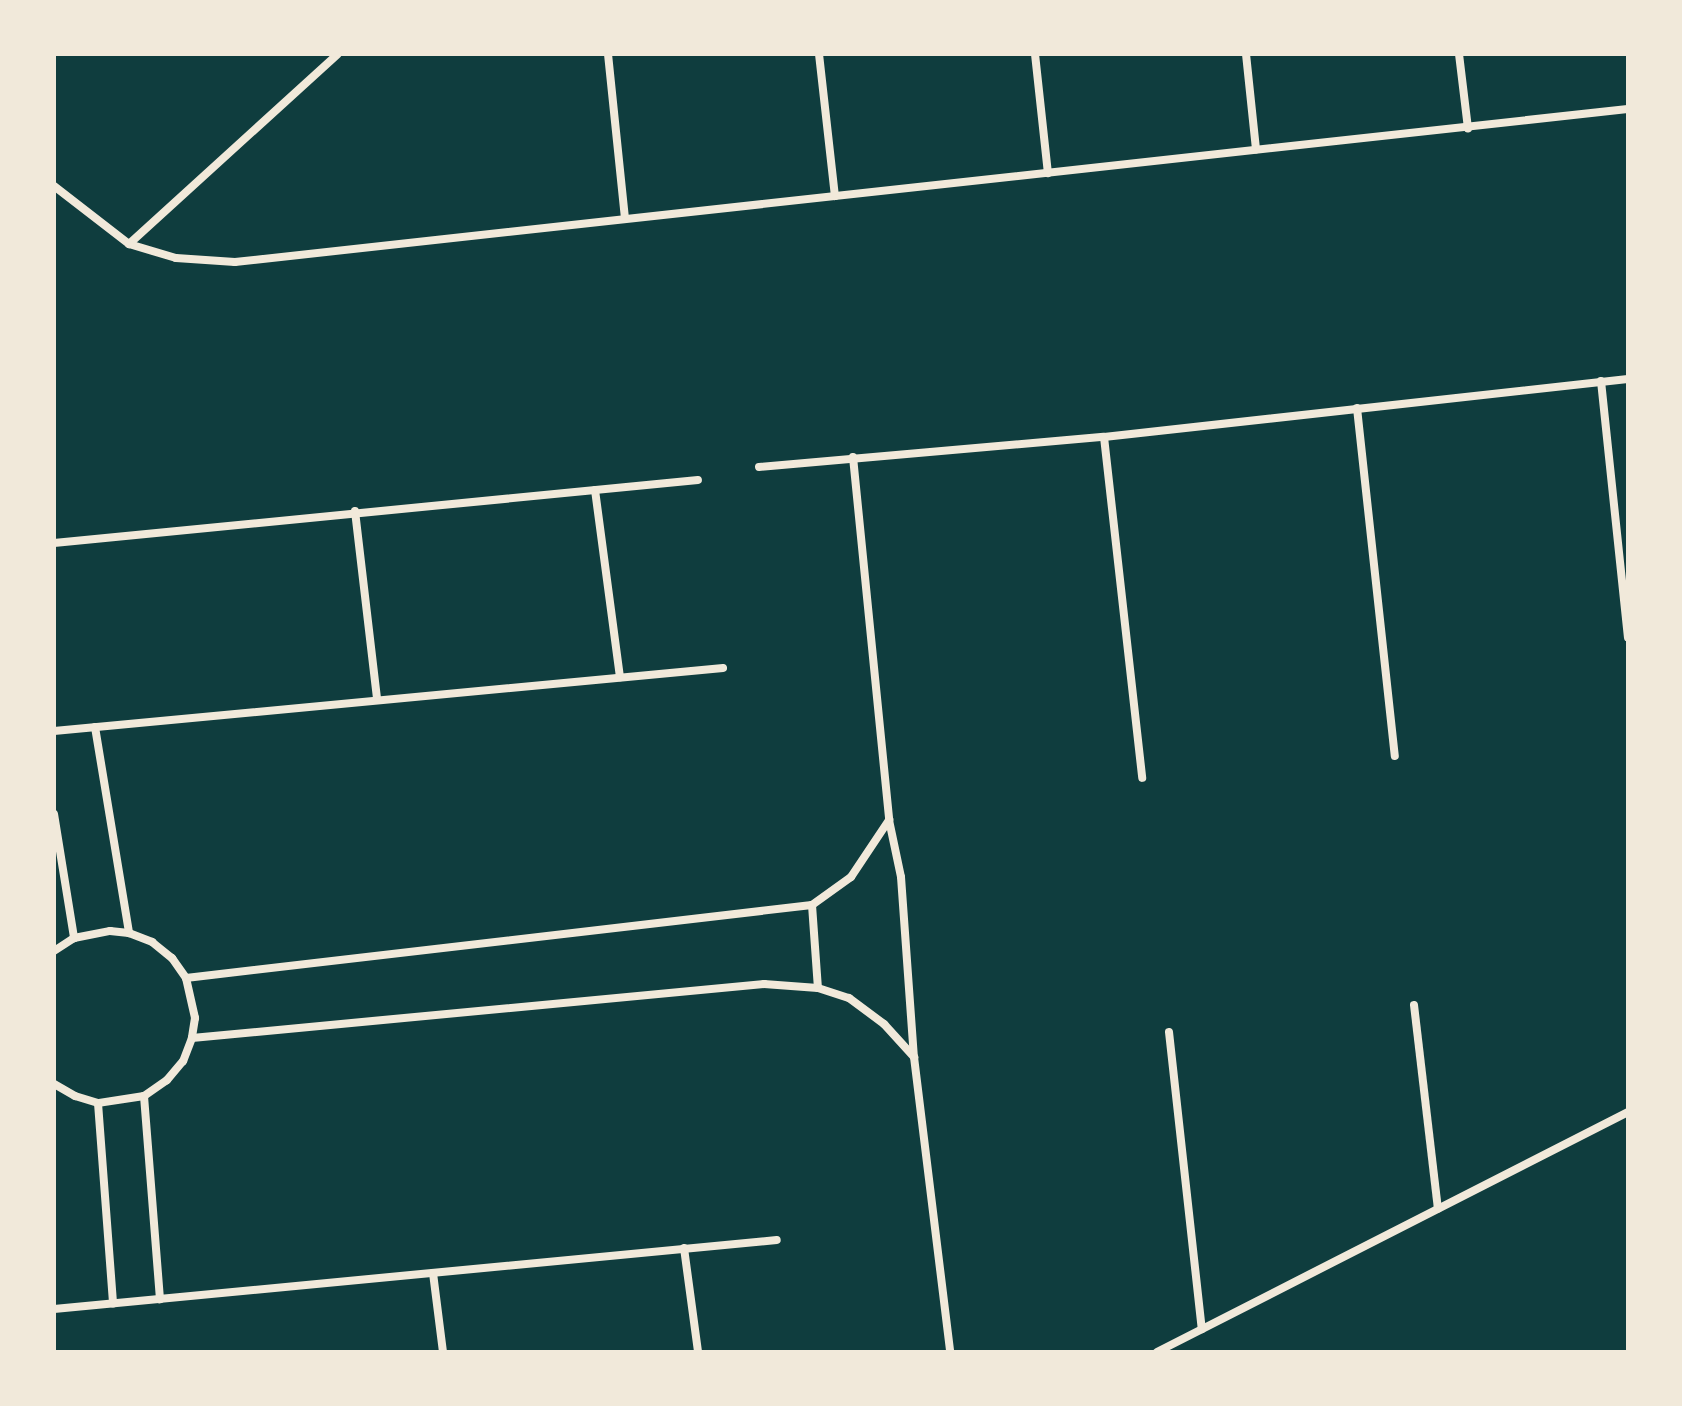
<!DOCTYPE html>
<html>
<head>
<meta charset="utf-8">
<style>
  body { margin:0 }
  #map { position:relative; width:1682px; height:1406px; overflow:hidden; background:#0f3d3e; font-family:"Open Sans",sans-serif }
  div>[style] { position:absolute }
  [style*='--x'] { left:calc(var(--x)*1px); top:calc(var(--y)*1px); width:calc(var(--w)*1px); rotate:calc(var(--a)*1deg) }
  .minor>* { height:8px; margin:-4px; padding:0 4px; transform-origin:4px; border-radius:4px; background:#f1e9da }
  span { translate:-50% -50%; white-space:nowrap; text-align:center; line-height:1.15; -webkit-text-stroke:8px #f1e9da; paint-order:stroke }
  .frame { position:absolute; inset:0; border:56px solid #f1e9da; pointer-events:none }
</style>
</head>
<body>
<div id="map">
  <div class="minor">
    <i style="--x:608;--y:54;--w:165;--a:84.1"></i>
    <i style="--x:819;--y:54;--w:143;--a:83.6"></i>
    <i style="--x:1035;--y:54;--w:120;--a:83.8"></i>
    <i style="--x:1246;--y:54;--w:96;--a:84"></i>
    <i style="--x:1459;--y:54;--w:75;--a:83.1"></i>
    <i style="--x:54;--y:186;--w:95;--a:37.7"></i>
    <i style="--x:129;--y:244;--w:49;--a:16.6"></i>
    <i style="--x:176;--y:258;--w:59;--a:3.9"></i>
    <i style="--x:235;--y:262;--w:1401;--a:-6.27"></i>
    <i style="--x:129;--y:244;--w:282;--a:-42.3"></i>
    <i style="--x:1601;--y:381;--w:258;--a:84"></i>
    <i style="--x:1357;--y:408;--w:350;--a:83.8"></i>
    <i style="--x:1104;--y:437;--w:343;--a:83.6"></i>
    <i style="--x:853;--y:457;--w:365;--a:84.3"></i>
    <i style="--x:889;--y:820;--w:58;--a:78.1"></i>
    <i style="--x:901;--y:877;--w:180;--a:85.9"></i>
    <i style="--x:914;--y:1057;--w:297;--a:83"></i>
    <i style="--x:759;--y:467;--w:346;--a:-5"></i>
    <i style="--x:1104;--y:437;--w:527;--a:-6.32"></i>
    <i style="--x:595;--y:490;--w:189;--a:82.4"></i>
    <i style="--x:355;--y:511;--w:188;--a:83.3"></i>
    <i style="--x:54;--y:543;--w:647;--a:-5.59"></i>
    <i style="--x:95;--y:727;--w:209;--a:80.6"></i>
    <i style="--x:54;--y:731;--w:672;--a:-5.38"></i>
    <i style="--x:54;--y:814;--w:126;--a:80.8"></i>
    <i style="--x:812;--y:905;--w:83;--a:85.9"></i>
    <i style="--x:54;--y:951;--w:24;--a:-33"></i>
    <i style="--x:74;--y:938;--w:37;--a:-11"></i>
    <i style="--x:110;--y:931;--w:19;--a:6"></i>
    <i style="--x:129;--y:933;--w:25;--a:21"></i>
    <i style="--x:152;--y:942;--w:26;--a:39"></i>
    <i style="--x:172;--y:958;--w:24;--a:55"></i>
    <i style="--x:186;--y:978;--w:41;--a:77.3"></i>
    <i style="--x:195;--y:1018;--w:20;--a:99"></i>
    <i style="--x:192;--y:1038;--w:25;--a:111"></i>
    <i style="--x:183;--y:1061;--w:25;--a:130"></i>
    <i style="--x:167;--y:1080;--w:28;--a:145"></i>
    <i style="--x:144;--y:1096;--w:47;--a:171.3"></i>
    <i style="--x:98;--y:1103;--w:24;--a:-163"></i>
    <i style="--x:75;--y:1096;--w:24;--a:-150"></i>
    <i style="--x:186;--y:978;--w:630;--a:-6.65"></i>
    <i style="--x:812;--y:905;--w:48;--a:-35.7"></i>
    <i style="--x:851;--y:877;--w:69;--a:-56.3"></i>
    <i style="--x:1414;--y:1005;--w:205;--a:83.3"></i>
    <i style="--x:1169;--y:1032;--w:299;--a:83.7"></i>
    <i style="--x:192;--y:1038;--w:575;--a:-5.39"></i>
    <i style="--x:764;--y:984;--w:54;--a:4.2"></i>
    <i style="--x:818;--y:988;--w:33;--a:18"></i>
    <i style="--x:849;--y:998;--w:44;--a:36.6"></i>
    <i style="--x:884;--y:1024;--w:45;--a:47.7"></i>
    <i style="--x:144;--y:1096;--w:204;--a:85.5"></i>
    <i style="--x:98;--y:1103;--w:201;--a:85.7"></i>
    <i style="--x:684;--y:1248;--w:105;--a:82.3"></i>
    <i style="--x:433;--y:1273;--w:80;--a:82.8"></i>
    <i style="--x:54;--y:1309;--w:726;--a:-5.45"></i>
    <i style="--x:1157;--y:1352;--w:529;--a:-27"></i>
  </div>
  <div class="frame"></div>
</div>
</body>
</html>
